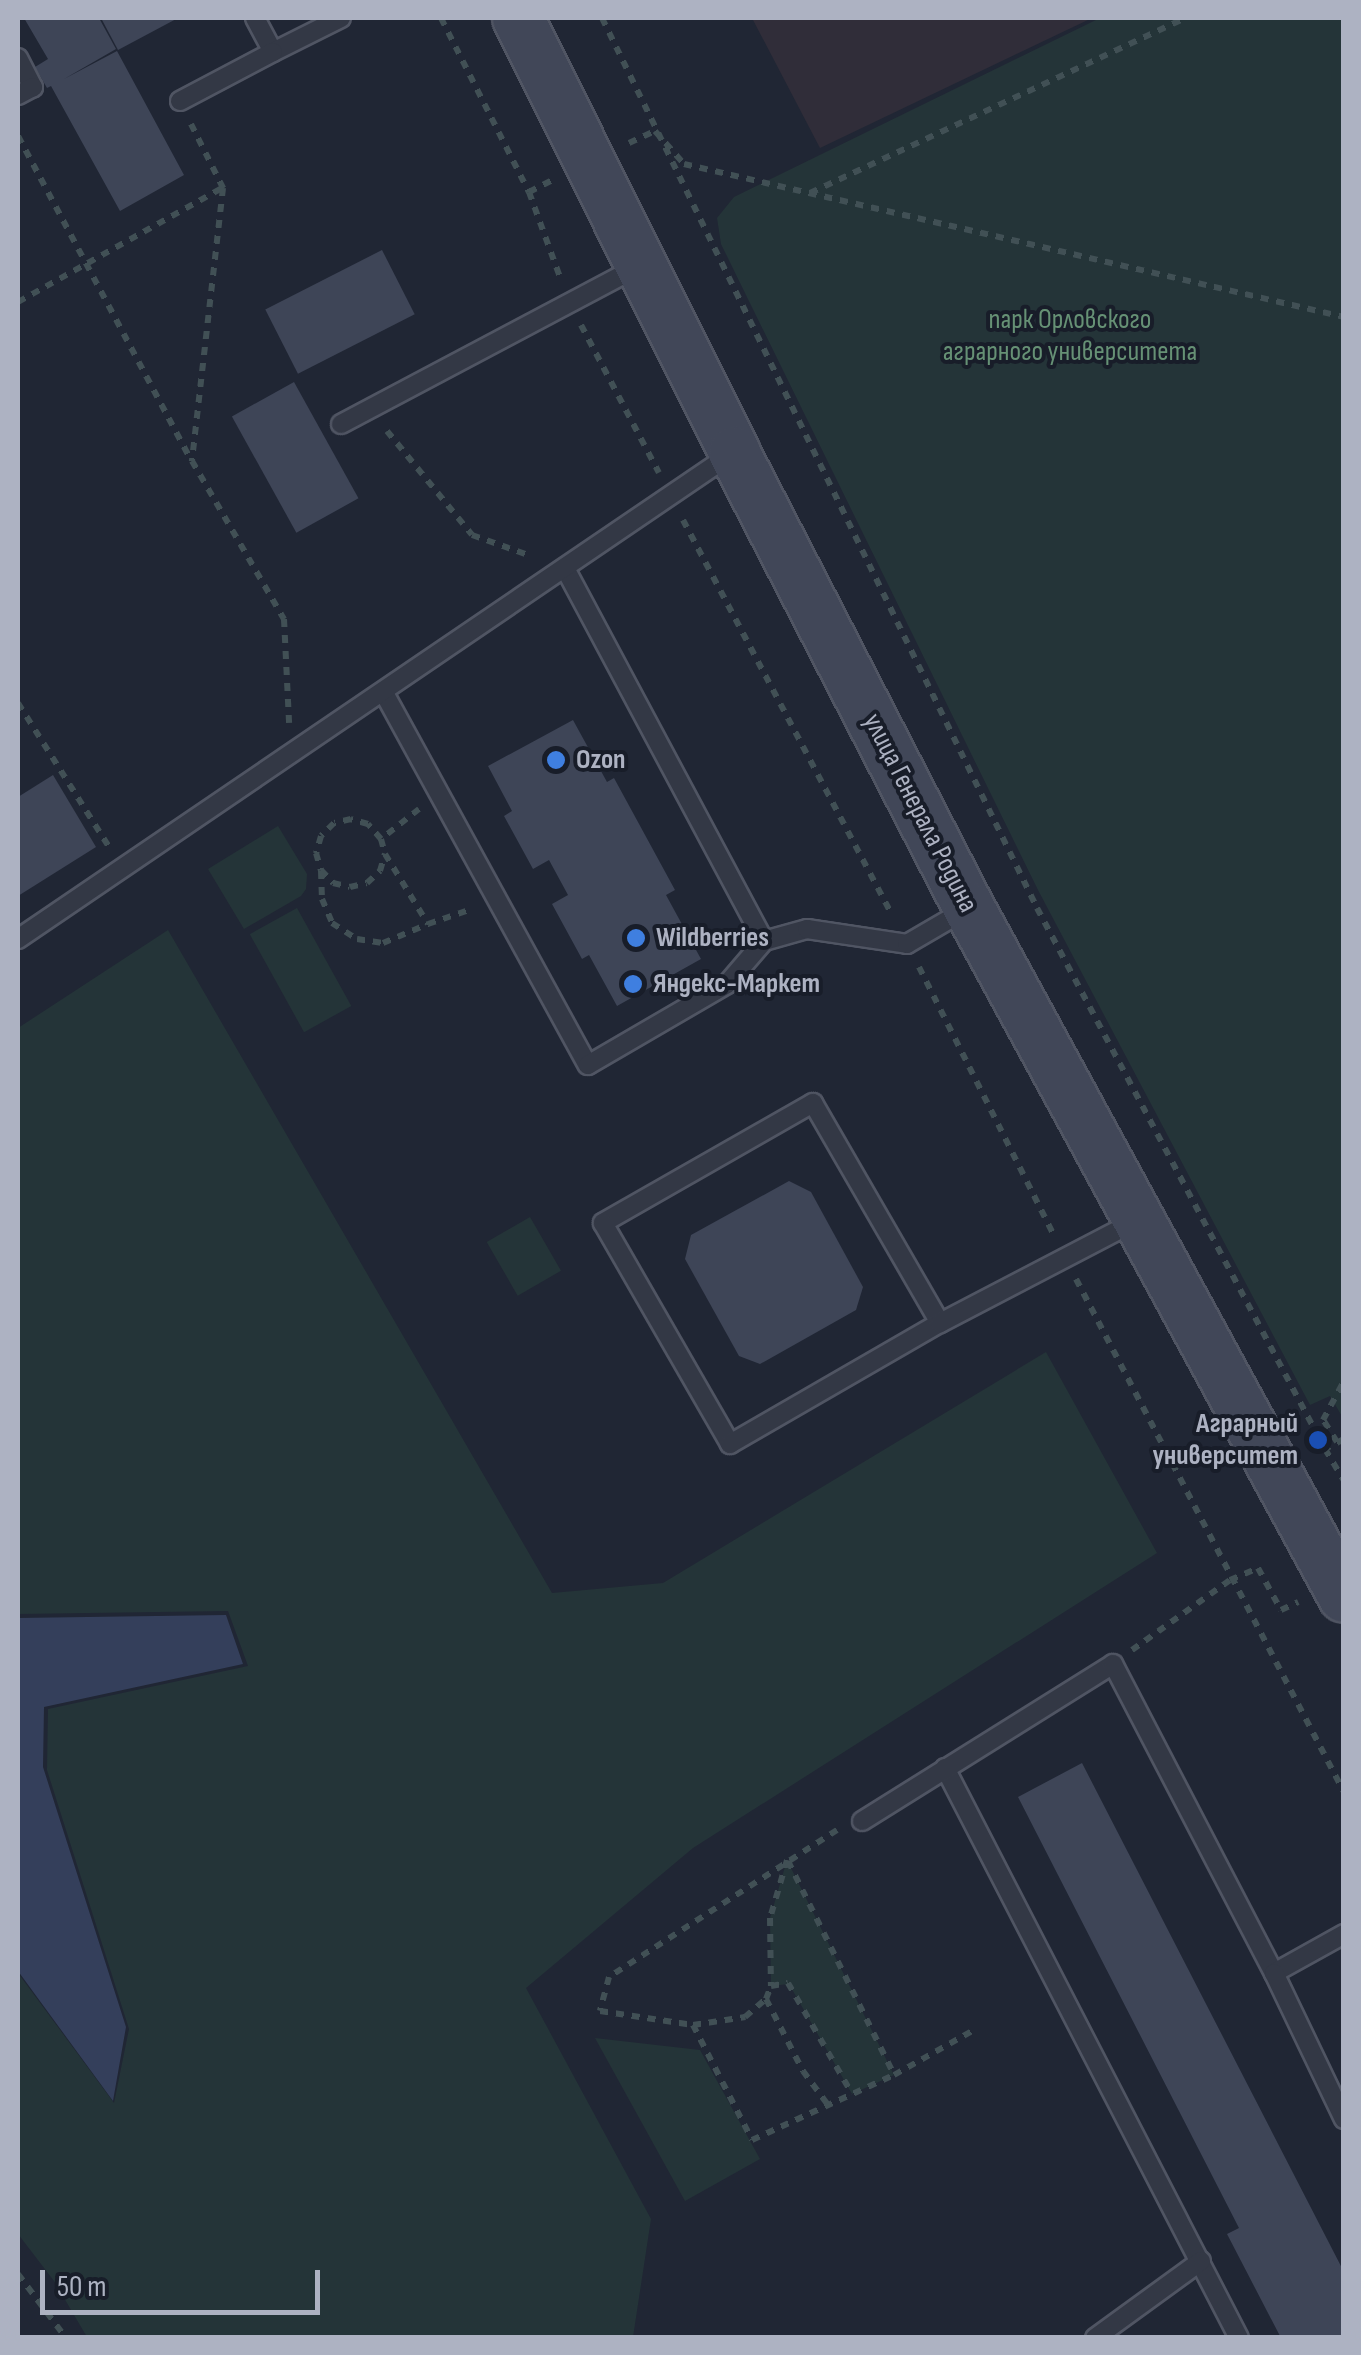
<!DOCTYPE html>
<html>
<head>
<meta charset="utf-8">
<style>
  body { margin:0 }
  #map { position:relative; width:1361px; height:2355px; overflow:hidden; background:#202634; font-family:"Sofia Sans Condensed",sans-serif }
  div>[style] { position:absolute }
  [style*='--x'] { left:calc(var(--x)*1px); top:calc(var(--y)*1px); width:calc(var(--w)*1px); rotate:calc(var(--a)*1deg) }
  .medical>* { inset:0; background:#302d39 }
  .green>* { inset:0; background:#243438; transform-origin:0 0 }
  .water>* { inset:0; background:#343f5b }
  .building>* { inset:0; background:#3e4557; transform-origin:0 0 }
  .path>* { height:6px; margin-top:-3px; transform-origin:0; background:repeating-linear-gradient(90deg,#415055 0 8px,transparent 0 16px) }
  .roads { filter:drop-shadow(2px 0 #505563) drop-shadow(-2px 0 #505563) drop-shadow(0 2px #505563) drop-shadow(0 -2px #505563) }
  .lane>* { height:18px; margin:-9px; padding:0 9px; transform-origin:9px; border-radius:9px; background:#333845 }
  .secondary>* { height:50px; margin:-25px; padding:0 25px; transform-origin:25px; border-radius:25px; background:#414758 }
  .dots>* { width:28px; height:28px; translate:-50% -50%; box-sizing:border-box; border:5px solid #181d29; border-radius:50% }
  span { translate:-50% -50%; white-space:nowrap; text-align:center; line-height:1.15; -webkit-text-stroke:8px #181d29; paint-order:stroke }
  .park-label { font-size:28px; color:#669175 }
  .poi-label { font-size:28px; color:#adb2c2; font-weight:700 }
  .left { translate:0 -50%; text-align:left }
  .right { translate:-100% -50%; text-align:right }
  .street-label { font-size:28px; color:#adb2c2 }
  .frame { position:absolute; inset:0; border:20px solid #adb2c2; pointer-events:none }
  .scale { position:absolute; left:40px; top:2270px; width:280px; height:45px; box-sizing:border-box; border:5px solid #adb2c2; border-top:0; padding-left:12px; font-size:30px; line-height:35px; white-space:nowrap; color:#adb2c2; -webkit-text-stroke:8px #181d29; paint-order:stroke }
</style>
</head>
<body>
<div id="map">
  <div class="medical">
    <i style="clip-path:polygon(752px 18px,1092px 18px,820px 148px)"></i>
  </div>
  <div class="green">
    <i style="clip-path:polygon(1100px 18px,1343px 18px,1343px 1418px,1330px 1396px,1310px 1405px,1038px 890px,721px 244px,717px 218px,734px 197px)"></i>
    <i style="clip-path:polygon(278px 826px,307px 874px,306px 889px,301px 896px,244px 929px,208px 869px)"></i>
    <i style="left:297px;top:908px;width:112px;height:54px;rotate:61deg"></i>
    <i style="clip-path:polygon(168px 930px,552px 1593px,663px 1583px,1046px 1352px,1157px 1553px,693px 1848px,526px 1988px,651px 2219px,633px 2337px,87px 2337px,54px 2281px,18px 2234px,18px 1973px,114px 2103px,129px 2029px,47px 1770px,48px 1709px,248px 1666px,228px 1611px,18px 1614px,18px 1028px)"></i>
    <i style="left:530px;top:1217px;width:62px;height:50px;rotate:60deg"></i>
    <i style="clip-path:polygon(787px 1860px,894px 2075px,852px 2094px,789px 1984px,771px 1986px,770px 1918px)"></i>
    <i style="clip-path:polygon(595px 2038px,700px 2050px,760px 2159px,685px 2201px)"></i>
  </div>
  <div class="water">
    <i style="clip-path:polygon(226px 1615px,243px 1664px,44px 1707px,43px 1767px,126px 2027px,113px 2101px,18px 1971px,18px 1618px)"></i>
  </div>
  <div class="building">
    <i style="clip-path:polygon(24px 18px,99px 18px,116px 49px,64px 79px,117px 51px,184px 175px,120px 211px,51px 86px,47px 88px,35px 67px,48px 59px)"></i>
    <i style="clip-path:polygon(101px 18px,178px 18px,118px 50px)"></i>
    <i style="left:382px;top:250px;width:72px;height:131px;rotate:63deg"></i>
    <i style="left:294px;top:382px;width:133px;height:71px;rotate:61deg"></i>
    <i style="clip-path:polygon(573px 720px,607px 782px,614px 778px,675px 890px,666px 895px,701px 959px,617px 1006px,589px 955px,582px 959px,552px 904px,568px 895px,549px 860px,533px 869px,504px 816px,512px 811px,488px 766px)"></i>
    <i style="clip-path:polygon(53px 775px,96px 847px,18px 896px,18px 797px)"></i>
    <i style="clip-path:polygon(789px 1181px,811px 1192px,863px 1287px,856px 1310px,760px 1364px,739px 1356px,685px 1259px,691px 1235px)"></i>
    <i style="clip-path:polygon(1082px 1763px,1344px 2272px,1344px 2338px,1281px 2338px,1227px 2234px,1239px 2228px,1018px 1797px)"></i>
  </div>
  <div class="path">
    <i style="--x:441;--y:18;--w:195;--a:63.2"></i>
    <i style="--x:529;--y:192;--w:90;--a:70"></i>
    <i style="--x:602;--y:18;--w:991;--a:63.95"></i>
    <i style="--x:1037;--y:908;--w:613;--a:61.97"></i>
    <i style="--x:191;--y:124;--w:72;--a:63.4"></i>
    <i style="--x:223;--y:188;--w:275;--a:96.5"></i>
    <i style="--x:192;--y:461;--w:183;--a:59.8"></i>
    <i style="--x:284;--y:619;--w:104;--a:87.2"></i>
    <i style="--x:18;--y:136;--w:367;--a:61.9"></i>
    <i style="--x:629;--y:143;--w:29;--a:-25"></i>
    <i style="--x:655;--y:131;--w:44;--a:48.7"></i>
    <i style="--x:684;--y:164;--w:678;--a:13.05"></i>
    <i style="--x:529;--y:192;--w:28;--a:-27"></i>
    <i style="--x:810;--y:193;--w:414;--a:-25"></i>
    <i style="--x:18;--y:302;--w:234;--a:-29.2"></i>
    <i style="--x:581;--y:325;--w:167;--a:62.2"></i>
    <i style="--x:387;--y:431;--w:134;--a:50.7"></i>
    <i style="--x:472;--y:535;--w:63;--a:19.6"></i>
    <i style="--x:683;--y:520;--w:447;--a:62.1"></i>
    <i style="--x:18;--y:703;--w:170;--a:57.7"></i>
    <i style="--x:419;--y:809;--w:48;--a:141.7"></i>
    <i style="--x:381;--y:839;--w:16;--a:75"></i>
    <i style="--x:385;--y:854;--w:82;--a:58.4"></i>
    <i style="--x:428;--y:924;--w:46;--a:-18.8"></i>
    <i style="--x:381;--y:839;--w:20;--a:-131"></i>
    <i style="--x:368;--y:824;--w:18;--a:-164"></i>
    <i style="--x:351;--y:819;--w:17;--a:167"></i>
    <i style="--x:334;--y:823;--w:18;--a:135"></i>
    <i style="--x:321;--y:836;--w:18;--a:106"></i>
    <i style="--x:316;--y:853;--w:18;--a:74"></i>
    <i style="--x:321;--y:870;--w:18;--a:47"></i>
    <i style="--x:333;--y:883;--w:17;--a:13"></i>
    <i style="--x:350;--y:887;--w:17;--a:-13"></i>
    <i style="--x:367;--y:883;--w:18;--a:-43"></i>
    <i style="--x:380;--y:871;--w:18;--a:-74"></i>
    <i style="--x:321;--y:871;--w:28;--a:88"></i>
    <i style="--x:322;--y:899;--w:26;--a:67"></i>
    <i style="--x:332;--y:923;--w:30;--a:33"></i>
    <i style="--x:357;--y:939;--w:26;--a:9"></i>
    <i style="--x:383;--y:943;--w:49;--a:-22.9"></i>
    <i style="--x:919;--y:967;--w:302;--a:63.3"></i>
    <i style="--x:1076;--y:1279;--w:579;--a:62.42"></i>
    <i style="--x:1344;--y:1439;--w:21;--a:152"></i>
    <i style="--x:1325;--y:1449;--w:37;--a:59"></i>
    <i style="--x:1337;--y:1442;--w:26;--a:-122"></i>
    <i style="--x:1323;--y:1420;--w:44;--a:-61.7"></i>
    <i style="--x:1132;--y:1650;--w:120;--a:-35.5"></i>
    <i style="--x:1230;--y:1580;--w:30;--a:-23"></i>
    <i style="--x:1258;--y:1568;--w:48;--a:61.3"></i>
    <i style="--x:1281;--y:1610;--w:19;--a:-25"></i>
    <i style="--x:837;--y:1830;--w:271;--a:147.2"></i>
    <i style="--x:609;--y:1977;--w:35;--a:105"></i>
    <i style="--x:600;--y:2011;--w:94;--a:8.6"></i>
    <i style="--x:693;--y:2025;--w:129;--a:62.8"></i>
    <i style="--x:752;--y:2140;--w:156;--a:-24.6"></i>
    <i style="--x:894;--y:2075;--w:92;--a:-29.4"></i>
    <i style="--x:787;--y:1860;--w:60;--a:106.3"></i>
    <i style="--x:770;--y:1918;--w:68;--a:89.2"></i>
    <i style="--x:771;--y:1986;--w:17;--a:-10"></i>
    <i style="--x:788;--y:1983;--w:128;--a:60"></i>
    <i style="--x:788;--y:1861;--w:239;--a:63.6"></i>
    <i style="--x:766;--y:1999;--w:81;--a:62.8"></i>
    <i style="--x:803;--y:2071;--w:42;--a:53.7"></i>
    <i style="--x:693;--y:2025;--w:53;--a:-8.7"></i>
    <i style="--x:745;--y:2017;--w:28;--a:-41"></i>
    <i style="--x:766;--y:1999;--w:14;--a:-69"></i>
    <i style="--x:18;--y:2274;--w:80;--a:53.1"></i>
  </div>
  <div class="roads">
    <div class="lane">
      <i style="--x:255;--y:18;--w:38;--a:62"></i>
      <i style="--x:273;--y:52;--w:76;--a:-26.6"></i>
      <i style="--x:18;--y:58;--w:33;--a:63"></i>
      <i style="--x:33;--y:87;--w:17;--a:152"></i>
      <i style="--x:180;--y:101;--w:105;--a:-27.8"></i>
      <i style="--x:341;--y:424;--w:335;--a:-27.9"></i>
      <i style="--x:384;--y:693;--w:424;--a:61.3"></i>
      <i style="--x:588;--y:1065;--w:161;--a:-30.2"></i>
      <i style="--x:727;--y:984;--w:57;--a:-49.3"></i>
      <i style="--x:764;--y:941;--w:422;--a:-118.1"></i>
      <i style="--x:18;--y:939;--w:861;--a:-34.21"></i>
      <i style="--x:764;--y:941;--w:45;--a:-15.6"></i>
      <i style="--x:807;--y:929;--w:101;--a:8.5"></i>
      <i style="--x:907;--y:944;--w:69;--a:-30.3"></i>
      <i style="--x:940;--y:1323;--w:254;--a:-120"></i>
      <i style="--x:813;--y:1103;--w:242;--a:150.3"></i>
      <i style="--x:603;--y:1223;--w:255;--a:60.1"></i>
      <i style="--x:730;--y:1444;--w:242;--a:-30"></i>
      <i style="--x:940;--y:1323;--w:221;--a:-27.5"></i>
      <i style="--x:945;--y:1768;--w:641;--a:62.72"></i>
      <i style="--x:862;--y:1821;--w:296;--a:-32"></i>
      <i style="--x:1113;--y:1664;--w:348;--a:62.5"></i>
      <i style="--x:1274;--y:1973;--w:80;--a:-29.1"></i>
      <i style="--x:1274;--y:1973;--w:162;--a:64.4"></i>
      <i style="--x:1095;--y:2338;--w:131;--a:-36"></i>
    </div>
    <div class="secondary">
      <i style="--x:518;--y:18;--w:485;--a:63.5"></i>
      <i style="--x:734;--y:452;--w:513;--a:62.74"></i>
      <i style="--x:969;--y:908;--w:784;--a:61.44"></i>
    </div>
  </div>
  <div class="dots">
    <i style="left:556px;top:760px;background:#3f7fe0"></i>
    <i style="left:636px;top:938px;background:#3f7fe0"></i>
    <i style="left:633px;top:984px;background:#3f7fe0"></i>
    <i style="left:1318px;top:1440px;background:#1a4fb4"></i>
  </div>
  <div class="park-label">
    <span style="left:1070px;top:336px">парк Орловского<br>аграрного университета</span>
  </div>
  <div class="poi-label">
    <span class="left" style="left:576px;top:760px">Ozon</span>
    <span class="left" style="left:656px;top:938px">Wildberries</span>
    <span class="left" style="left:653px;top:984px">Яндекс-Маркет</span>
    <span class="right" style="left:1298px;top:1440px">Аграрный<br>университет</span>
  </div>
  <div class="street-label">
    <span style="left:920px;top:813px;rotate:63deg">улица Генерала Родина</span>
  </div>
  <div class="frame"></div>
  <div class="scale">50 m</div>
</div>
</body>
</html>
